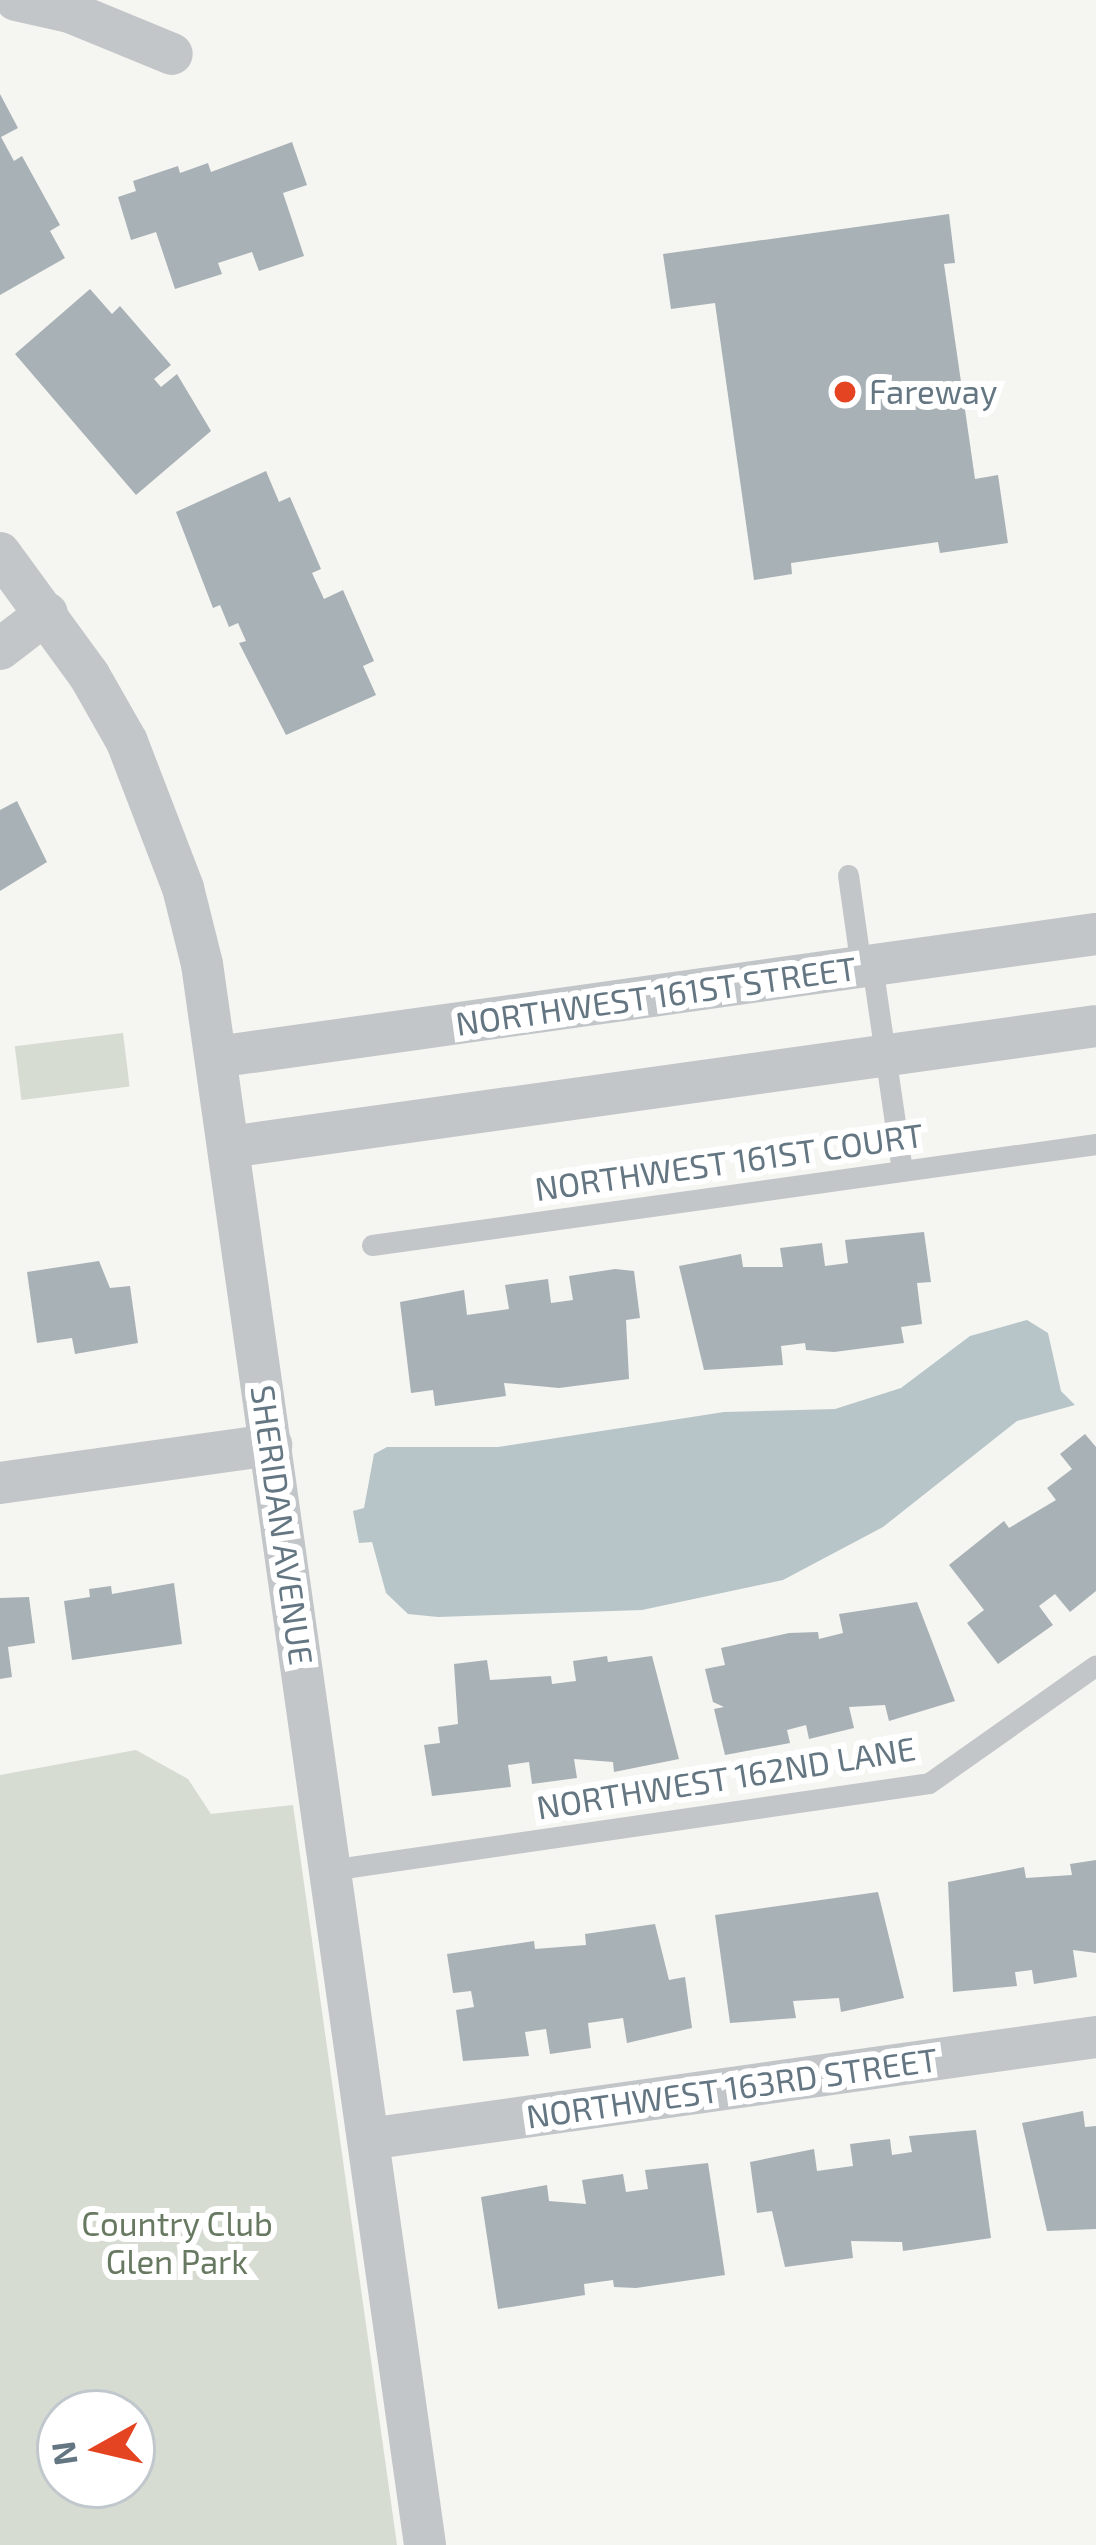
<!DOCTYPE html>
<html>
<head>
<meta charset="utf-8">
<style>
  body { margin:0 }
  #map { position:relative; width:1096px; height:2545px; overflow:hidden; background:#f5f5f1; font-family:"Exo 2",sans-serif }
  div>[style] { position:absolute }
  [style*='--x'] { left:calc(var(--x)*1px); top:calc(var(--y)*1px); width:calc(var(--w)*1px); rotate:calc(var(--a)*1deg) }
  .green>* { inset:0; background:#d6dcd2; transform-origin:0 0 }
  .water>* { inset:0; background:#b7c5c8 }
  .building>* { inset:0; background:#a8b1b6 }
  .service>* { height:21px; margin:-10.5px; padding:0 10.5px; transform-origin:10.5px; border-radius:10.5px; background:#c2c6c9 }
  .minor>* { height:42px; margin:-21px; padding:0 21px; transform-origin:21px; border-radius:21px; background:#c2c6c9 }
  .dots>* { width:33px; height:33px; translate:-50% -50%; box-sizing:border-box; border:6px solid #fff; border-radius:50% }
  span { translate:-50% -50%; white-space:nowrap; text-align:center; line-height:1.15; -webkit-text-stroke:12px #fff; paint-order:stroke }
  .poi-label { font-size:33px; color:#647682 }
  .left { translate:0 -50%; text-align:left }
  .street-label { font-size:33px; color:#647682 }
  .park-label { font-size:33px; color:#687962 }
  .north { position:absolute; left:36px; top:2389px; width:120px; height:120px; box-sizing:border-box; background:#fff; border:3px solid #c1c8cd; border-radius:50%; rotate:262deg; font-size:33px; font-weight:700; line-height:48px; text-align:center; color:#647682 }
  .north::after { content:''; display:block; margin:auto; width:42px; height:54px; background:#e44422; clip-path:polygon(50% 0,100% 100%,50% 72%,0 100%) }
</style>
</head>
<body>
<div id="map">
  <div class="green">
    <i style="left:123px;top:1033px;width:54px;height:109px;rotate:83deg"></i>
    <i style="clip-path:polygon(evenodd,136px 1750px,188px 1779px,211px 1814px,293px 1805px,397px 2545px,0 2545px,0 1775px,136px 1750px,60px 2413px,132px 2413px,132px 2485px,60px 2485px,60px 2413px)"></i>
  </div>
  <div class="water">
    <i style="clip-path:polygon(1027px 1320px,1048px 1333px,1061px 1391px,1075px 1405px,1017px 1421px,883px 1527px,783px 1580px,642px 1610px,438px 1617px,408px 1614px,386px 1593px,372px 1542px,359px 1543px,353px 1511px,364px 1508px,374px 1454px,387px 1447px,498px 1447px,724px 1412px,835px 1409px,901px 1388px,970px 1336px)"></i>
  </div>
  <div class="building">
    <i style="clip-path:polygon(0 94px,18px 128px,1px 137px,14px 161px,22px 156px,60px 225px,50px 231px,65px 258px,0 295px)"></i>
    <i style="clip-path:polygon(292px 142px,307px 185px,283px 193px,304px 256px,259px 271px,252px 252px,218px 263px,222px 274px,175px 289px,156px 232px,131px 240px,118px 197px,136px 191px,133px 181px,178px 166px,180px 173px,208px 163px,211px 172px)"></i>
    <i style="clip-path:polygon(949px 214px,955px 263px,944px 264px,975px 479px,998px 475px,1008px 543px,940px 553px,938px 542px,791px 563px,792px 574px,754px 580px,715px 303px,671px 309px,663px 254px)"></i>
    <i style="clip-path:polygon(90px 289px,112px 314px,120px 306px,171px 365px,154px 379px,161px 387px,177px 374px,211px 431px,136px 495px,15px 354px)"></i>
    <i style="clip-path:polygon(266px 471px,279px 502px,290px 497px,321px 569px,312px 573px,324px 599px,343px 590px,374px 661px,363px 666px,376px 695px,286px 735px,239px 643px,246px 641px,238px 623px,229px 627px,220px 605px,213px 608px,176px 512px)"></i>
    <i style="clip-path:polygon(17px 801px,47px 862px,0 891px,0 810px)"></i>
    <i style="clip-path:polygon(924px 1232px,931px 1282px,917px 1283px,922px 1324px,901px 1327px,904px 1343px,834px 1352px,806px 1350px,805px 1343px,781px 1346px,783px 1365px,704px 1370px,679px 1266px,741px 1254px,743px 1267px,783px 1267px,780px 1248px,822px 1243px,825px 1266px,848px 1263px,845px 1240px)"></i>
    <i style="clip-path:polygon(99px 1261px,110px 1288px,130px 1286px,138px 1343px,75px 1354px,72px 1338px,37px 1343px,27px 1272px)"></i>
    <i style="clip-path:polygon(615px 1269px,634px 1271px,640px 1318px,626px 1320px,629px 1379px,559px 1388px,504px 1383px,506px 1396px,435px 1406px,433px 1390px,411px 1393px,400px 1302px,464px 1290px,467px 1315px,509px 1309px,505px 1285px,548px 1279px,551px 1303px,573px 1300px,569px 1276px)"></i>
    <i style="clip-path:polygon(1085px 1434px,1096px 1447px,1096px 1591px,1070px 1612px,1055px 1594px,1039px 1606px,1053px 1625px,998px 1664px,967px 1623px,984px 1610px,949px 1565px,1004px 1521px,1009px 1528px,1056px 1500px,1047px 1488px,1072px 1469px,1060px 1454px)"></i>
    <i style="clip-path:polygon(174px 1583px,182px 1644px,72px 1660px,64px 1601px,90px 1597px,89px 1589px,111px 1586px,112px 1594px)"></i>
    <i style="clip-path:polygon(29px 1597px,35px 1643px,8px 1647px,12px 1677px,0 1679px,0 1598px)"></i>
    <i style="clip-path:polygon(917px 1602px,955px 1701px,889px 1721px,885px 1705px,849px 1707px,854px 1728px,809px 1739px,806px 1725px,787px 1730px,790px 1743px,725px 1755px,714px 1709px,724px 1707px,713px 1702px,705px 1669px,725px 1665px,721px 1648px,789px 1633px,818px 1632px,819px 1639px,843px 1633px,839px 1614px)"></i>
    <i style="clip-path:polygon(607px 1656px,608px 1662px,652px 1656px,679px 1759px,614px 1772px,613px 1762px,574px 1759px,577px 1778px,532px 1784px,529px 1762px,508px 1765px,511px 1787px,432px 1796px,424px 1745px,440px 1743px,438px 1727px,458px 1724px,454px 1664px,487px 1660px,490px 1680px,551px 1676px,552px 1684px,576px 1681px,573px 1661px)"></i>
    <i style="clip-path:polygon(1096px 1860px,1096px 1953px,1073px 1950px,1077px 1977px,1034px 1984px,1032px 1970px,1015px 1972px,1017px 1986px,953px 1992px,948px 1882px,1024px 1867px,1026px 1878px,1072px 1875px,1070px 1864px)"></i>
    <i style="clip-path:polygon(878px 1892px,904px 1998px,841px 2012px,839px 1998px,793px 2001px,796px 2018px,730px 2023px,715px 1915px)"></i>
    <i style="clip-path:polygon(655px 1924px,669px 1980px,685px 1977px,692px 2028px,627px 2043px,623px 2018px,588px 2023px,591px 2048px,550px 2054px,546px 2029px,525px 2032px,529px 2056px,463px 2061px,456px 2010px,474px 2007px,471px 1991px,453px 1993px,447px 1954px,534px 1941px,535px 1949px,586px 1945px,585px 1934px)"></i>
    <i style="clip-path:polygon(1083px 2111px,1085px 2127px,1096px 2126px,1096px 2229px,1047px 2231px,1022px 2123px)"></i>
    <i style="clip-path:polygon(976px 2130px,991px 2238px,903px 2251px,902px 2242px,851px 2241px,853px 2258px,785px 2267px,772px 2211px,757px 2213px,750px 2162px,814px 2149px,817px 2171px,853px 2166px,850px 2144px,890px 2139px,892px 2155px,912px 2152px,909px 2136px)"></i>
    <i style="clip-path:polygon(708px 2163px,725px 2275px,636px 2288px,614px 2287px,613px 2280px,584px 2284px,585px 2295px,498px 2309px,481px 2197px,547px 2185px,549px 2201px,586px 2204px,582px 2180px,623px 2174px,626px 2192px,648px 2189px,645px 2170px)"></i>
  </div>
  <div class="service">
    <i style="--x:848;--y:875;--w:93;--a:82"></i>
    <i style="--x:872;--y:965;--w:208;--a:81.7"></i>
    <i style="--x:372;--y:1245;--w:731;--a:-7.94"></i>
    <i style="--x:330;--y:1870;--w:605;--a:-8.26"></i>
    <i style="--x:929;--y:1783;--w:204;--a:-35.2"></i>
  </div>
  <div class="minor">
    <i style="--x:16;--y:0;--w:55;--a:12.5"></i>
    <i style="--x:70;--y:12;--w:110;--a:22.4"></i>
    <i style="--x:0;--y:553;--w:151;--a:53.9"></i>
    <i style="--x:89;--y:675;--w:77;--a:60.4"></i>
    <i style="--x:127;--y:742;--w:156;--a:69"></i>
    <i style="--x:183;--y:888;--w:78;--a:76"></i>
    <i style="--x:202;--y:964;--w:1597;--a:81.97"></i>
    <i style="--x:0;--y:649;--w:59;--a:-37.5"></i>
    <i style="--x:216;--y:1057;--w:889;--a:-7.96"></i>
    <i style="--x:229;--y:1147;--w:875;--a:-7.94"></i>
    <i style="--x:0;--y:1483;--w:274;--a:-8"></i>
    <i style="--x:368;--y:2139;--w:735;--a:-7.98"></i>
  </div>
  <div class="dots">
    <i style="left:845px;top:392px;background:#e44422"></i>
  </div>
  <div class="poi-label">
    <span class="left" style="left:869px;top:392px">Fareway</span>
  </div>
  <div class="street-label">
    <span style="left:656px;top:996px;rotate:-8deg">NORTHWEST 161ST STREET</span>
    <span style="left:729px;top:1162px;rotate:-8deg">NORTHWEST 161ST COURT</span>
    <span style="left:282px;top:1525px;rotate:82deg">SHERIDAN AVENUE</span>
    <span style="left:726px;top:1778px;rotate:-9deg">NORTHWEST 162ND LANE</span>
    <span style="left:732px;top:2088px;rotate:-8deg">NORTHWEST 163RD STREET</span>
  </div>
  <div class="park-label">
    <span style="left:177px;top:2243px">Country Club<br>Glen Park</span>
  </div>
  <div class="north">N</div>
</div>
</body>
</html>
